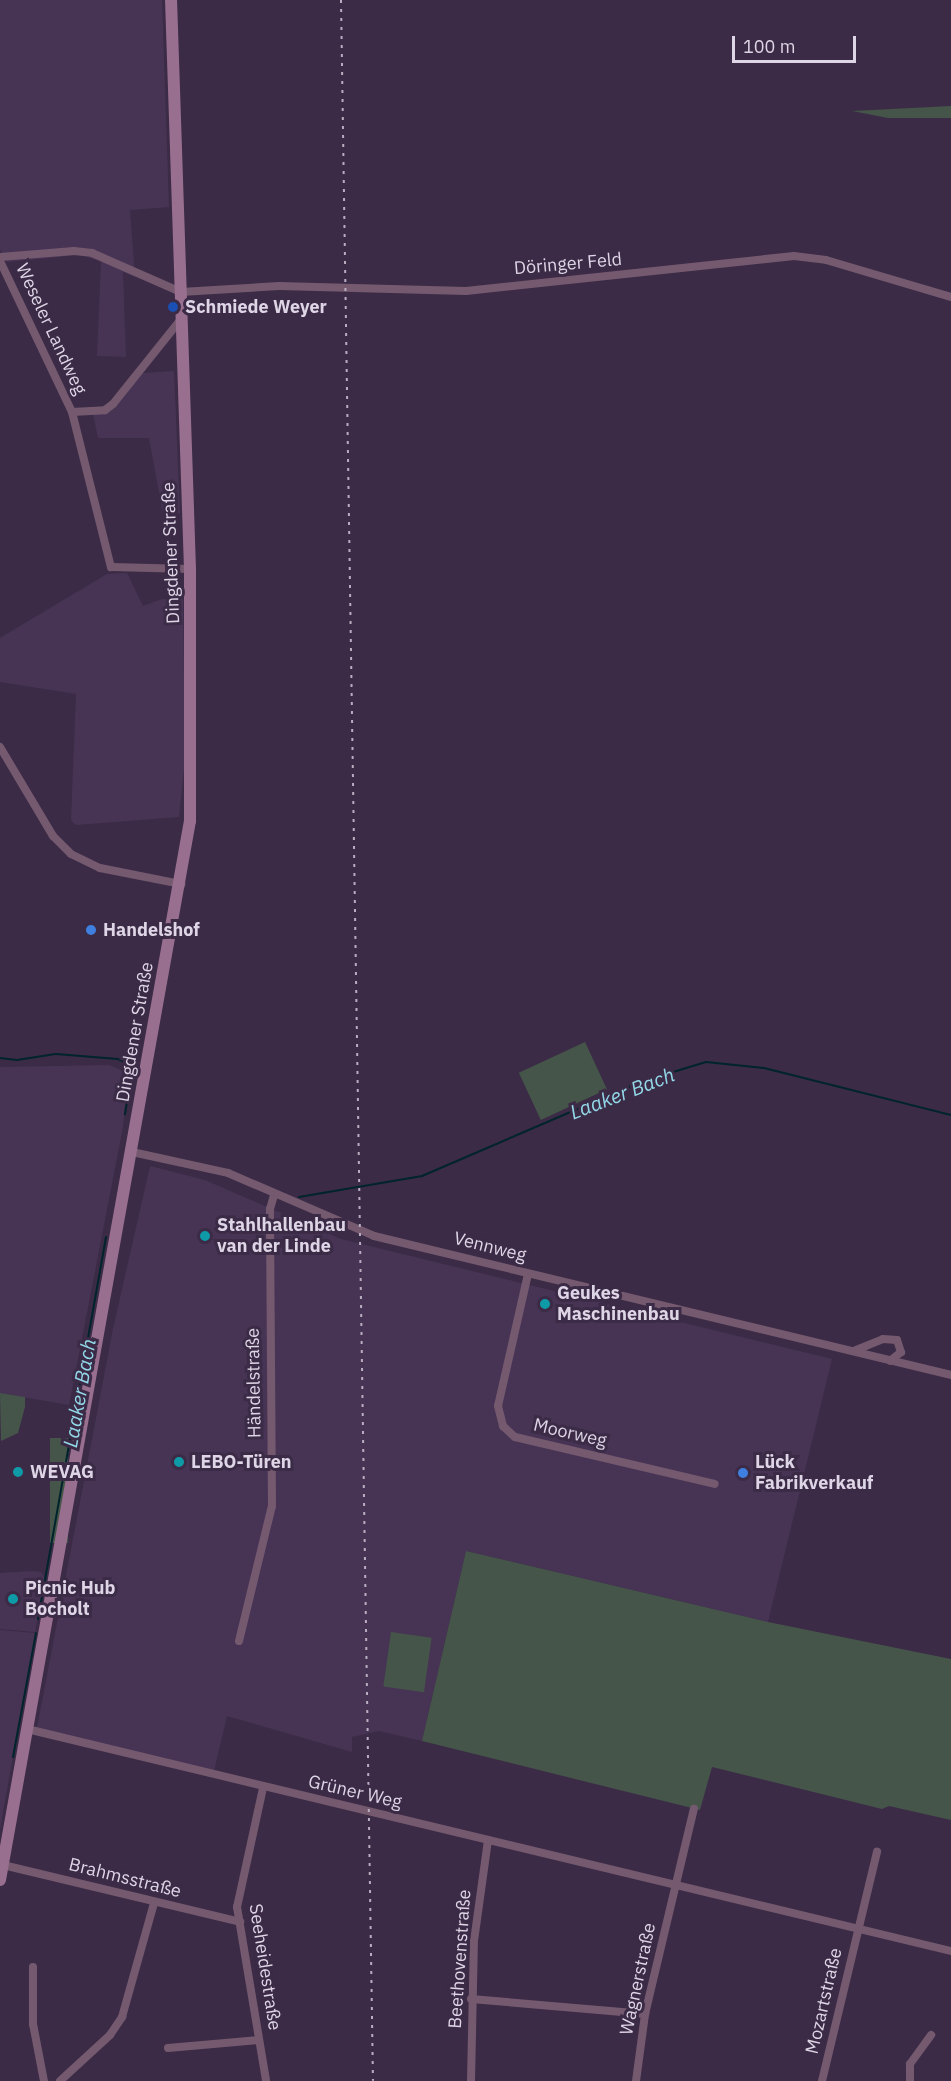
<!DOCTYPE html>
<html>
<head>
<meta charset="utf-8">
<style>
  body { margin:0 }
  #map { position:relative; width:951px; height:2081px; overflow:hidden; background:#3b2b46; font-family:"IBM Plex Sans",sans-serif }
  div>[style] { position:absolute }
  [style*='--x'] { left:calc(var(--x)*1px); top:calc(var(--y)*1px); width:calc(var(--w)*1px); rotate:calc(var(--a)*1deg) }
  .built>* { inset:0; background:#473455 }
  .green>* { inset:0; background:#455549; transform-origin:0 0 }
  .stream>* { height:2px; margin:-1px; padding:0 1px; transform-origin:1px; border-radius:1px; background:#00242c }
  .street>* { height:8px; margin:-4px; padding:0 4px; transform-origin:4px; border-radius:4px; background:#755a6f }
  .secondary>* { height:12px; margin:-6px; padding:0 6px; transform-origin:6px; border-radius:6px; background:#996f90 }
  .rail>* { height:2px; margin-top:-1px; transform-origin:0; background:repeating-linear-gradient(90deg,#b9aec1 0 3px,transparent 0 9px) }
  .dots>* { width:16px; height:16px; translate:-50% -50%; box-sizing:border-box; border:3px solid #3b2b46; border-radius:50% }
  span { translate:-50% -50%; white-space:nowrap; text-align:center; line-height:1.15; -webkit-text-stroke:6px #3b2b46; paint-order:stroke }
  .street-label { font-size:18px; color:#ded5e6 }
  .poi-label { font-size:18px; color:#ded5e6; font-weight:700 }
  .left { translate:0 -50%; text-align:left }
  .water-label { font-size:20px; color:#93d9e9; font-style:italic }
  .scale { position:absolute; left:732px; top:36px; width:124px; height:27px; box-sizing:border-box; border:3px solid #ded5e6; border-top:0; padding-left:8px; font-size:18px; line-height:21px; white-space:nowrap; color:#ded5e6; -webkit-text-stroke:4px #3b2b46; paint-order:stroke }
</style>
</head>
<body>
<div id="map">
  <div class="built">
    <i style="clip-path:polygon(0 0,162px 0,169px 207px,130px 210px,135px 277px,123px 272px,126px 357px,97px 356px,101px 261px,79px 255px,7px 262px,0 249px)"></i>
    <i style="clip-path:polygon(174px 371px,180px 513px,163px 514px,149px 438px,98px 438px,93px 414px,107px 413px,143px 373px)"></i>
    <i style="clip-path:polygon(127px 573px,143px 606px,162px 599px,183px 599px,185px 759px,179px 817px,76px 825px,71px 820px,76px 694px,0 682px,0 638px,107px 574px)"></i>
    <i style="clip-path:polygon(109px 1065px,123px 1071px,127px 1081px,123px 1127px,69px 1405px,0 1393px,0 1067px)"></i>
    <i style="clip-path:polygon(150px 1166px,205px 1180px,341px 1239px,832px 1359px,768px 1622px,466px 1551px,422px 1741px,379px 1731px,352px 1737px,352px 1752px,227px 1716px,214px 1771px,37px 1728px,113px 1329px)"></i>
    <i style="clip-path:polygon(32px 1571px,41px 1572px,45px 1578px,35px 1632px,0 1629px,0 1573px)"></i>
    <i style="clip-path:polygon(0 1630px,35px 1633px,0 1829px)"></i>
  </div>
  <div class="green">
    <i style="clip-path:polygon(951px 106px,951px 118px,888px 118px,852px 111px)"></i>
    <i style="left:585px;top:1042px;width:52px;height:73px;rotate:65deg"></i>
    <i style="clip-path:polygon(0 1393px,25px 1397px,25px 1407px,18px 1433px,1px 1441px)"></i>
    <i style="left:50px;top:1438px;width:18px;height:105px"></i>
    <i style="clip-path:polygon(466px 1551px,768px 1622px,951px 1659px,951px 1820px,889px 1806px,882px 1809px,712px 1767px,700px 1810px,422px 1741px)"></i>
    <i style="left:391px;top:1632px;width:41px;height:55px;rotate:8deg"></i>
  </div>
  <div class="stream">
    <i style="--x:0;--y:1058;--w:17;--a:7"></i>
    <i style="--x:17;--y:1060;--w:39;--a:-9"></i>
    <i style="--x:56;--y:1054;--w:62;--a:4.6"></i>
    <i style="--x:118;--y:1059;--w:17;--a:25"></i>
    <i style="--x:133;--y:1066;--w:49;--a:99.5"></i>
    <i style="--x:299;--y:1197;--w:125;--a:-9.7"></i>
    <i style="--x:422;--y:1176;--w:237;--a:-23.3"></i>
    <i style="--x:640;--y:1082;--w:69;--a:-16.9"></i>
    <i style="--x:706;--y:1062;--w:58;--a:5.9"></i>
    <i style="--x:764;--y:1068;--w:193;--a:14.1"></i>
    <i style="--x:38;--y:1619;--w:388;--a:-79.9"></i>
    <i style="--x:13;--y:1757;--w:126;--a:-79.5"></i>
  </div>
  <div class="street">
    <i style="--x:0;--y:257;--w:74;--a:-4.6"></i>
    <i style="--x:74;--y:251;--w:18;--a:6"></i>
    <i style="--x:92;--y:253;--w:97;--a:23.7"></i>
    <i style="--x:181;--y:292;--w:98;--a:-3.5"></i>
    <i style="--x:279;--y:286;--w:187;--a:1.5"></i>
    <i style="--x:466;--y:291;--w:330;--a:-6.1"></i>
    <i style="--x:794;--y:256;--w:32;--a:7"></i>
    <i style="--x:826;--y:260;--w:130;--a:16.5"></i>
    <i style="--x:0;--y:261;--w:167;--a:64.5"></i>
    <i style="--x:72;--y:412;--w:160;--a:75.9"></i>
    <i style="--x:111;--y:567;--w:79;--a:1.5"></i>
    <i style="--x:72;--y:412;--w:33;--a:-3"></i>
    <i style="--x:105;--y:410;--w:10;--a:-37"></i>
    <i style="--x:113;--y:404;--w:109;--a:-51.3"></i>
    <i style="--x:0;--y:747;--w:104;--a:59.2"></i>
    <i style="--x:53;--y:836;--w:25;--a:45"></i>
    <i style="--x:71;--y:854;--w:32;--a:26"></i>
    <i style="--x:100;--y:868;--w:83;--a:11.2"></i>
    <i style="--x:132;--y:1152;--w:98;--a:12.3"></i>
    <i style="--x:228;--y:1173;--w:159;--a:23.3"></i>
    <i style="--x:374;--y:1236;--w:594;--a:13.54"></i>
    <i style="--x:528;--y:1274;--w:135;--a:102.8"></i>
    <i style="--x:498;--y:1406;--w:21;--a:76"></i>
    <i style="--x:503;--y:1426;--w:16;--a:43"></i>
    <i style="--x:515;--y:1437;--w:205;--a:13.2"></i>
    <i style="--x:856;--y:1350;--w:29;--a:-22"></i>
    <i style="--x:883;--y:1339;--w:14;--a:4"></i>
    <i style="--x:897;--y:1340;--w:13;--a:72"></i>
    <i style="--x:901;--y:1352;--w:14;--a:141"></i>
    <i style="--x:239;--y:1641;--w:139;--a:-76.3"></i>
    <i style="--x:272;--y:1506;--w:297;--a:-90.4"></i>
    <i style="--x:270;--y:1209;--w:15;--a:-74"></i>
    <i style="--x:27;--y:1729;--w:950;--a:13.51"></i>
    <i style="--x:263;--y:1788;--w:122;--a:102.3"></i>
    <i style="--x:237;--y:1907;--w:176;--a:80.5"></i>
    <i style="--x:3;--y:1865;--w:244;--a:13.5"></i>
    <i style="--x:33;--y:1967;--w:57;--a:90"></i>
    <i style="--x:33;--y:2024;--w:58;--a:79.1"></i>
    <i style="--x:471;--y:1999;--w:175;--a:4.9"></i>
    <i style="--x:168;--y:2048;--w:91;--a:-5"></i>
    <i style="--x:60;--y:2081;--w:68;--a:-42.6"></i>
    <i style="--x:110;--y:2035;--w:22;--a:-56"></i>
    <i style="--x:122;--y:2017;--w:118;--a:-74.3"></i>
    <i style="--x:471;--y:2081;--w:140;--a:-88.8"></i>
    <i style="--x:474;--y:1941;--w:102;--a:-82.1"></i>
    <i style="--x:636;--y:2081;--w:68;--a:-82.3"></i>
    <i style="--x:645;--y:2014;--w:211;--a:-76.6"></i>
    <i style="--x:822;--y:2081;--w:236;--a:-76.5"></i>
    <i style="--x:910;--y:2081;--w:17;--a:-90"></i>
    <i style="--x:910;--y:2064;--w:36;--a:-54"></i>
  </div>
  <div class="secondary">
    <i style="--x:0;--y:1880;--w:1076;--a:-79.83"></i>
    <i style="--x:190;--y:821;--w:252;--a:-90"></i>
    <i style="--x:190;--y:569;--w:569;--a:-91.91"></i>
  </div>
  <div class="rail">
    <i style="--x:341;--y:0;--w:2081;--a:89.12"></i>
  </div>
  <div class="dots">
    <i style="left:173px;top:307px;background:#1a4fb4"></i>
    <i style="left:91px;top:930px;background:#3f7fe0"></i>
    <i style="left:205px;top:1236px;background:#0f9aa8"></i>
    <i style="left:545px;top:1304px;background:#0f9aa8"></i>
    <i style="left:179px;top:1462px;background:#0f9aa8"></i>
    <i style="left:18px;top:1472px;background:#0f9aa8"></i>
    <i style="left:743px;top:1473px;background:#3f7fe0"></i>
    <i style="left:13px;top:1599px;background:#0f9aa8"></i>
  </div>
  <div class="street-label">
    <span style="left:568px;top:264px;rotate:-5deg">Döringer Feld</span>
    <span style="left:51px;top:329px;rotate:65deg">Weseler Landweg</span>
    <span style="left:171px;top:553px;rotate:-92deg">Dingdener Straße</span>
    <span style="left:135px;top:1032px;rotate:-80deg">Dingdener Straße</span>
    <span style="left:490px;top:1247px;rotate:14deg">Vennweg</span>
    <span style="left:254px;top:1383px;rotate:-91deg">Händelstraße</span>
    <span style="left:570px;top:1433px;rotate:13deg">Moorweg</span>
    <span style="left:355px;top:1792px;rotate:13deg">Grüner Weg</span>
    <span style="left:125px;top:1878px;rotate:14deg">Brahmsstraße</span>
    <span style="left:460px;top:1959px;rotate:-86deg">Beethovenstraße</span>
    <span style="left:265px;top:1967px;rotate:81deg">Seeheidestraße</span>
    <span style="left:638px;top:1979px;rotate:-78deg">Wagnerstraße</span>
    <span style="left:824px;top:2001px;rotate:-77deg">Mozartstraße</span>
  </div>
  <div class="poi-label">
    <span class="left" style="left:185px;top:307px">Schmiede Weyer</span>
    <span class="left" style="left:103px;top:930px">Handelshof</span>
    <span class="left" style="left:217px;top:1236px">Stahlhallenbau<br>van der Linde</span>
    <span class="left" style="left:557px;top:1304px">Geukes<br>Maschinenbau</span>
    <span class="left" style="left:191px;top:1462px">LEBO-Türen</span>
    <span class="left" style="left:755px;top:1473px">Lück<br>Fabrikverkauf</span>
    <span class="left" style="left:30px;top:1472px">WEVAG</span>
    <span class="left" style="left:25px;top:1599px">Picnic Hub<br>Bocholt</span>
  </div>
  <div class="water-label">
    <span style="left:622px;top:1093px;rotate:-21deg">Laaker Bach</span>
    <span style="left:79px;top:1393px;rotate:-80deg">Laaker Bach</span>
  </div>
  <div class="scale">100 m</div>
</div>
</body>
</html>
